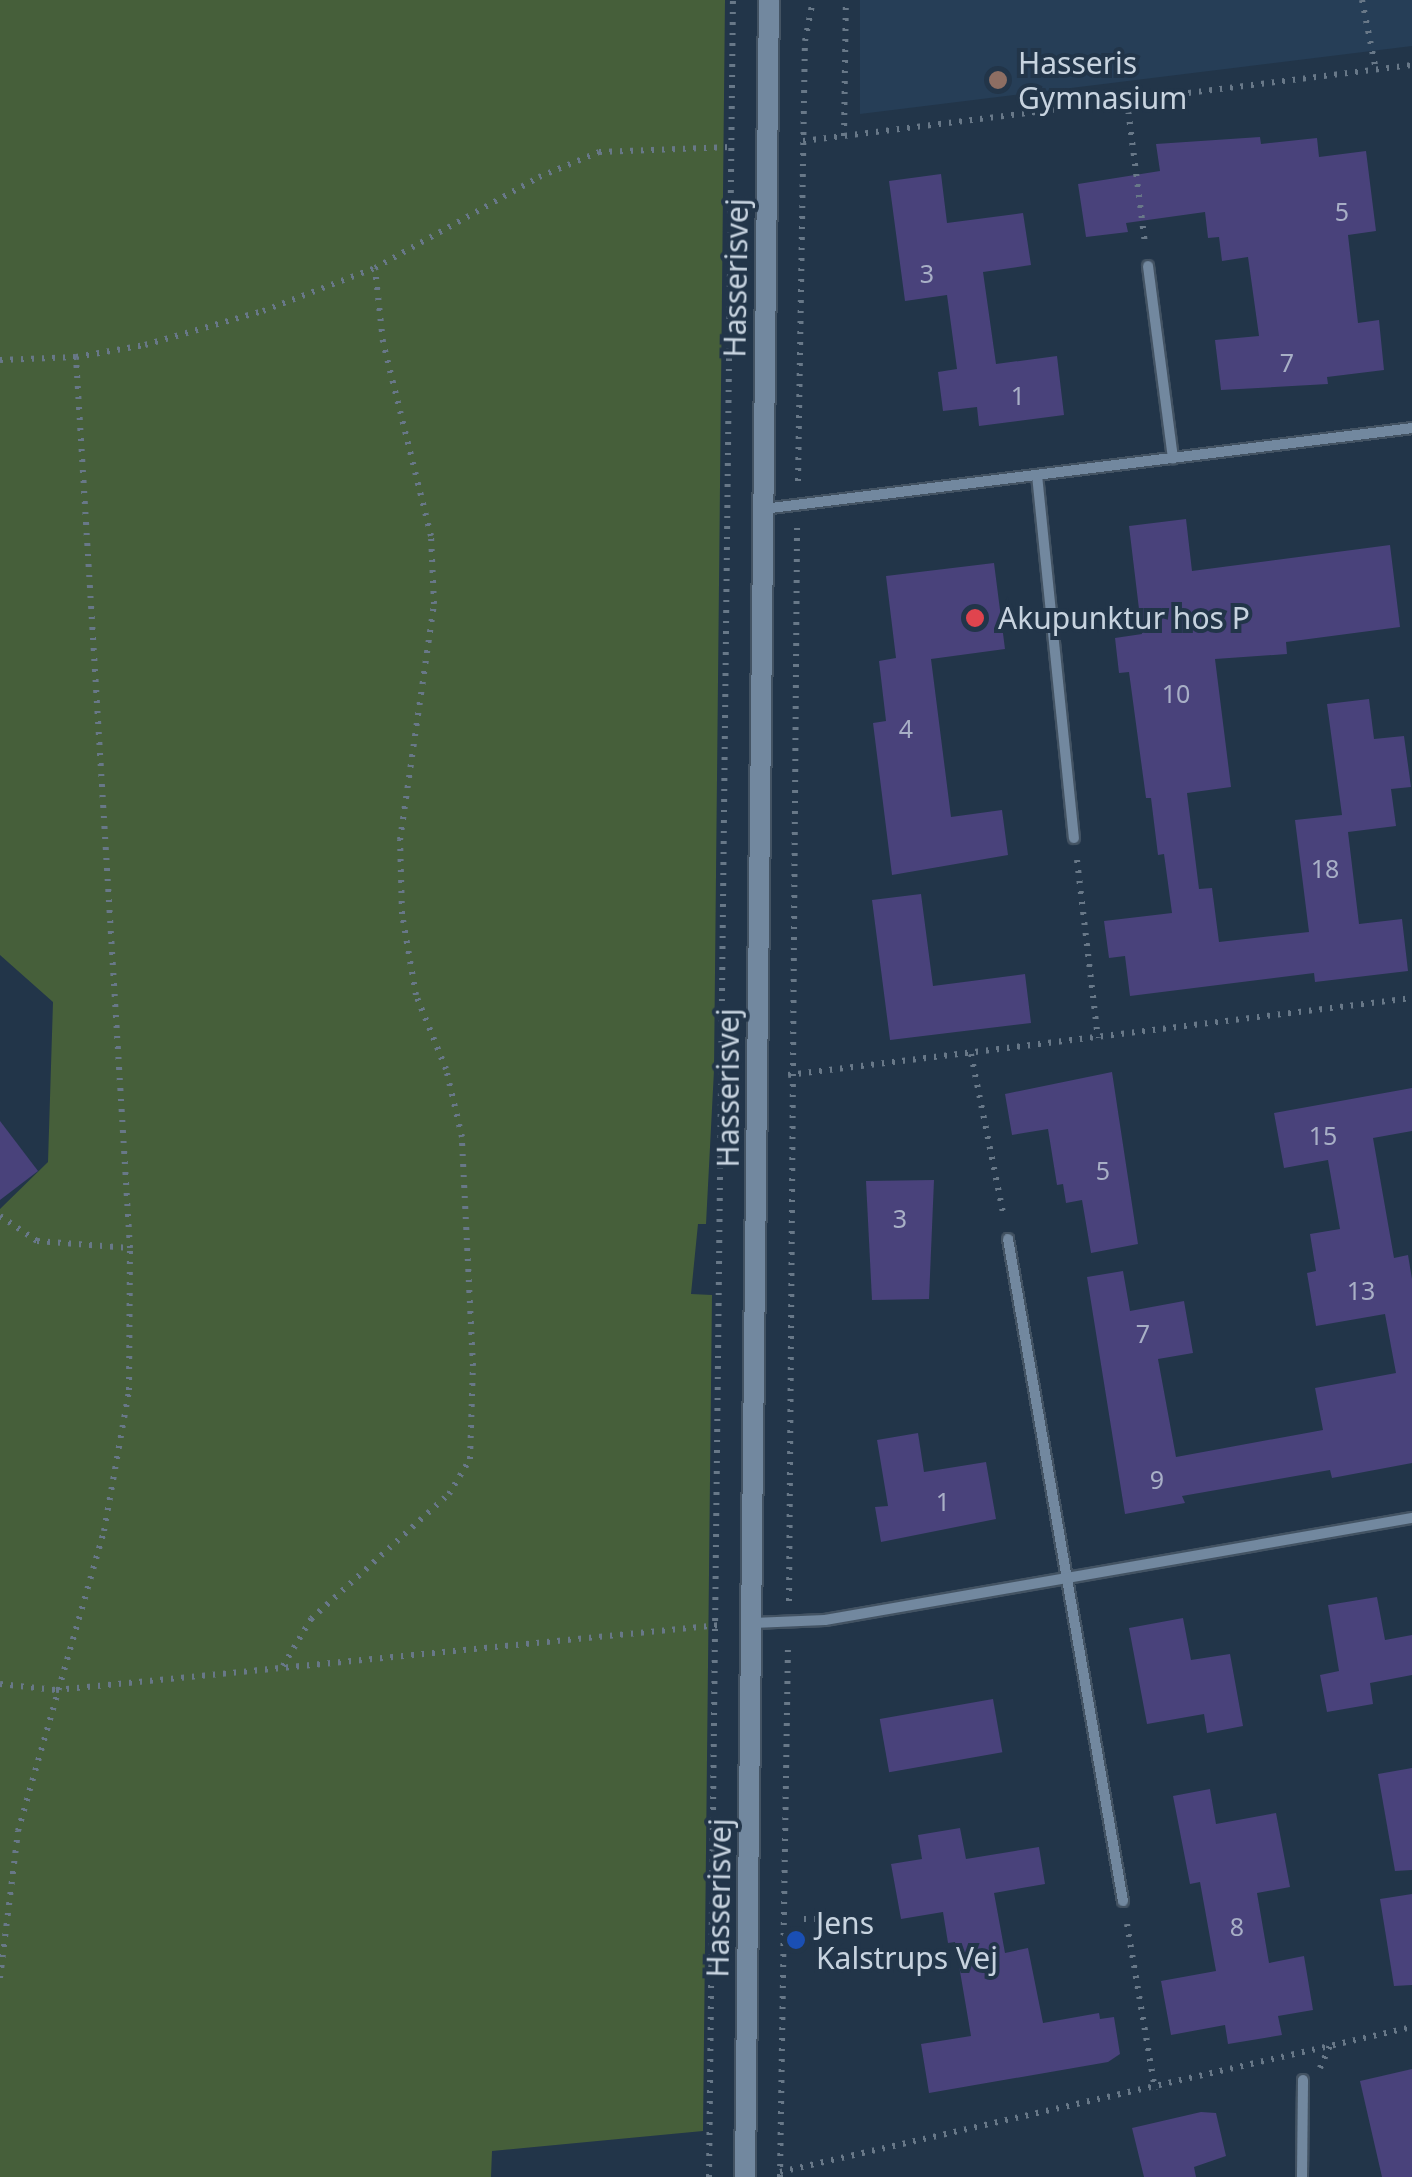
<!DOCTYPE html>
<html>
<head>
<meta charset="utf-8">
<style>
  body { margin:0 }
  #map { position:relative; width:1412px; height:2177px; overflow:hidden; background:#223549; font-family:"Noto Sans",sans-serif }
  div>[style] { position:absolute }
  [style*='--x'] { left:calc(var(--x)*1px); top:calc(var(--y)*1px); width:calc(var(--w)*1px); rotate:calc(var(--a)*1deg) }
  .built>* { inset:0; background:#263e57 }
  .green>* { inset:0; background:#465f3a }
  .building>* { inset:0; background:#49427b; transform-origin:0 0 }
  .path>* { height:6px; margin-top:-3px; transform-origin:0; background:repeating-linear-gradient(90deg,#687888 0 2.5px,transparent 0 10.5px) }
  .roads { filter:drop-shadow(2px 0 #435363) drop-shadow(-2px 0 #435363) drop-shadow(0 2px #435363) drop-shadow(0 -2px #435363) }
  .street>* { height:10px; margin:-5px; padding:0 5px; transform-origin:5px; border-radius:5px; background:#72889f }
  .secondary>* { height:20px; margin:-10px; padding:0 10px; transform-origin:10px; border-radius:10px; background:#72889f }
  .dots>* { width:28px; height:28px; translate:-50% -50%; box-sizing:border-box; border:5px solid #223549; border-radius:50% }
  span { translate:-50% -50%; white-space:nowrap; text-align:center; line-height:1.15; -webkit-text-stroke:8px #223549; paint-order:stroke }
  .number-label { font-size:25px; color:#a8afc6 }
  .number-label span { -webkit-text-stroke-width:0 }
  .poi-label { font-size:30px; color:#c7d3df }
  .left { translate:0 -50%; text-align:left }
  .street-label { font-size:30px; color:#c7d3df }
</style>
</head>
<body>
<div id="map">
  <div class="built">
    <i style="clip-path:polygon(860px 0,1412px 0,1412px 46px,860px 114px)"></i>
  </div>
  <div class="green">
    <i style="clip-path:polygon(0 0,725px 0,714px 1070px,706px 1224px,698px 1224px,691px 1294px,712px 1295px,703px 2131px,492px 2151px,491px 2177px,0 2177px,0 1209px,48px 1162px,53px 1002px,0 955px)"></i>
  </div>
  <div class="building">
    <i style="clip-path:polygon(1260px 137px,1261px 144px,1317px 138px,1319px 157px,1366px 151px,1376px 231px,1348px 235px,1358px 323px,1379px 320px,1384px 370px,1327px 377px,1328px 384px,1221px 390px,1215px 340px,1259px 336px,1248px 257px,1222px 261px,1219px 237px,1208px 238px,1205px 212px,1126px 223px,1128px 232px,1086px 237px,1078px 184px,1160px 171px,1156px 144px)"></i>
    <i style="clip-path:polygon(941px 174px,947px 223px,1023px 213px,1031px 265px,983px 272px,996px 364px,1057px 356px,1064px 415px,979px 426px,977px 407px,943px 411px,938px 372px,957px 369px,947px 295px,905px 301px,889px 181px)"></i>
    <i style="clip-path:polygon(1186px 519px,1192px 571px,1390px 545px,1400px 627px,1286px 642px,1287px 654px,1215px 659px,1231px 787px,1187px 793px,1199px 889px,1212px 888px,1219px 942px,1309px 932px,1295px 820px,1342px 815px,1327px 704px,1369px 699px,1374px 739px,1404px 736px,1411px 787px,1391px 789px,1396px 826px,1348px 832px,1359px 924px,1402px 919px,1408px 971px,1315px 982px,1314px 973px,1130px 996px,1125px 956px,1109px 958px,1104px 921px,1172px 913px,1164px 854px,1158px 855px,1151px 798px,1146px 798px,1129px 672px,1119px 673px,1115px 638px,1142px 634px,1129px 526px)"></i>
    <i style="clip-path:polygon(994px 563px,1005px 649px,931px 659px,951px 817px,1002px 810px,1008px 855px,892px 875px,873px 723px,886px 721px,879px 661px,896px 658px,886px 576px)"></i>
    <i style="clip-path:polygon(921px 894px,933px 986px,1025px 974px,1031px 1023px,890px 1040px,872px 900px)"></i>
    <i style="clip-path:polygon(1112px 1072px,1138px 1244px,1091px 1253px,1082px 1200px,1066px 1203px,1063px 1184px,1057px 1185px,1048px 1129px,1012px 1135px,1005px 1094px)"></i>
    <i style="clip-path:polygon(1412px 1088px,1412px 1131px,1373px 1138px,1394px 1258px,1408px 1255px,1412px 1279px,1412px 1463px,1332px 1478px,1330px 1470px,1182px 1496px,1185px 1503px,1125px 1514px,1087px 1277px,1123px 1271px,1130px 1311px,1184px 1301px,1193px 1353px,1158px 1359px,1176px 1457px,1323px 1430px,1315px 1388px,1396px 1373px,1385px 1314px,1316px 1326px,1307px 1273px,1316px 1271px,1310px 1234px,1340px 1229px,1328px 1160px,1284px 1168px,1274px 1113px)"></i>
    <i style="clip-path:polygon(0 1121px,38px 1171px,0 1200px)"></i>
    <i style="clip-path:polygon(934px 1180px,929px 1299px,872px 1300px,866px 1181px)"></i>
    <i style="clip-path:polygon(918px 1433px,924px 1472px,986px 1462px,996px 1519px,881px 1542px,875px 1507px,888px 1506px,877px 1440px)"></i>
    <i style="clip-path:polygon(1377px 1597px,1385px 1640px,1412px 1635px,1412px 1675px,1370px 1683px,1373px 1704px,1327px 1712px,1320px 1675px,1339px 1671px,1328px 1605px)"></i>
    <i style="clip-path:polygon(1183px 1618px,1191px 1660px,1230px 1654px,1243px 1726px,1207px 1733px,1204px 1714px,1147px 1724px,1129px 1628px)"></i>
    <i style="left:993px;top:1699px;width:54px;height:115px;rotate:80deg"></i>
    <i style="clip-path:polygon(1412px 1768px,1412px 1870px,1395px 1871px,1378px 1774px)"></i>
    <i style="clip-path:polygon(1210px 1789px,1216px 1824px,1276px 1813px,1290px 1887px,1257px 1893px,1269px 1963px,1304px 1956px,1313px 2010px,1278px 2016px,1282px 2035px,1228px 2044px,1225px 2025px,1171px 2035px,1161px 1981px,1216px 1971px,1200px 1882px,1190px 1884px,1173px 1796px)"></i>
    <i style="clip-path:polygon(960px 1828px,966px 1859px,1039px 1847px,1045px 1884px,994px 1893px,1005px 1953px,1028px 1948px,1043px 2023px,1099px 2013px,1100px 2019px,1114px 2017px,1120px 2054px,1108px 2062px,929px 2093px,921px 2044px,971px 2036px,955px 1942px,948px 1943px,943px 1912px,901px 1919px,891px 1864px,922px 1859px,918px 1835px)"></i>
    <i style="clip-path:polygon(1412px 1894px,1412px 1985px,1394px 1986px,1380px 1899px)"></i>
    <i style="clip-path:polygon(1412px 2069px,1412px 2177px,1382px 2177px,1360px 2081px)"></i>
    <i style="clip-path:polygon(1201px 2112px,1216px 2113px,1226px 2156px,1194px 2167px,1196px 2177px,1144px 2177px,1132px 2128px)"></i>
  </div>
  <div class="path">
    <i style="--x:1362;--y:0;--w:71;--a:78.7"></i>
    <i style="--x:1127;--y:101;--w:143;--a:82.8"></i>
    <i style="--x:844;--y:136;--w:136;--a:-89.2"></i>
    <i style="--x:803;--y:141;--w:614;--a:-7.11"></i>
    <i style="--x:0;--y:360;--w:76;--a:-2.3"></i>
    <i style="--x:76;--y:357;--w:70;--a:-9.9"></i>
    <i style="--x:145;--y:345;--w:123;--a:-16.1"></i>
    <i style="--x:263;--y:311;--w:120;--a:-21"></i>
    <i style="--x:375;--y:268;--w:188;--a:-29"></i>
    <i style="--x:539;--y:177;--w:65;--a:-22.6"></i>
    <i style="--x:599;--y:152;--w:132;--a:-2.2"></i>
    <i style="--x:798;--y:481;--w:440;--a:-89.1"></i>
    <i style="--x:805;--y:41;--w:42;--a:-79"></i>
    <i style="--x:1077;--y:860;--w:179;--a:83.3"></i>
    <i style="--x:971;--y:1054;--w:167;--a:78.6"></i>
    <i style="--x:788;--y:1075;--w:629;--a:-7.03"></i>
    <i style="--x:0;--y:1216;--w:45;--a:34"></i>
    <i style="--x:37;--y:1241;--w:93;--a:4.3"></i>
    <i style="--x:789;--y:1601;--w:1073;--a:-89.57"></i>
    <i style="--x:283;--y:1666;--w:55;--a:-59.2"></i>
    <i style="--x:311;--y:1619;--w:186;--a:-42.2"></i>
    <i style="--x:449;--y:1494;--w:41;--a:-59"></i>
    <i style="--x:470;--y:1459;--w:93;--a:-88.2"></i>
    <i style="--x:473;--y:1366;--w:229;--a:-92.8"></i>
    <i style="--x:462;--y:1137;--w:70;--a:-103.2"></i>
    <i style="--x:446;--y:1069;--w:80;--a:-112.1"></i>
    <i style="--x:416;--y:995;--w:82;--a:-99.8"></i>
    <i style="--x:402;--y:914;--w:74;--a:-91.5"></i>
    <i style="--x:400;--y:840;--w:238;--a:-81.8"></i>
    <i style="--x:434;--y:604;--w:68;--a:-92.5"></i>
    <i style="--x:431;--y:536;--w:200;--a:-103.9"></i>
    <i style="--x:383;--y:342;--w:74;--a:-96.2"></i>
    <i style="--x:0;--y:1684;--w:56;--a:6.1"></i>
    <i style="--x:56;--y:1690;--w:667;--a:-5.59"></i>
    <i style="--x:804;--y:1919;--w:16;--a:0"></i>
    <i style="--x:1127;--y:1924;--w:168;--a:80.4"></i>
    <i style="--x:0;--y:1978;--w:148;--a:-83"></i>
    <i style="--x:18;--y:1831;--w:312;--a:-74"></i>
    <i style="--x:104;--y:1531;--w:143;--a:-79.9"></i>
    <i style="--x:129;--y:1390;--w:142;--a:-89.6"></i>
    <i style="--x:130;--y:1248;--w:893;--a:-93.47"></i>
    <i style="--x:1320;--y:2068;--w:24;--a:-66"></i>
    <i style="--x:780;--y:2172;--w:648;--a:-12.92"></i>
    <i style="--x:709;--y:2177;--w:2177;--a:-89.37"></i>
    <i style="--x:780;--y:2177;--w:534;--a:-89.14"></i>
  </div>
  <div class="roads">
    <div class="street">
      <i style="--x:1148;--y:266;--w:194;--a:82.6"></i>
      <i style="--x:1037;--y:475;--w:365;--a:84.2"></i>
      <i style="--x:763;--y:509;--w:654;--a:-7.11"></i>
      <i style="--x:1008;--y:1239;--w:672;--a:80.15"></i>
      <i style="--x:753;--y:1623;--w:72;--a:-2.4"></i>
      <i style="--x:825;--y:1620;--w:596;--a:-9.86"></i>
      <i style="--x:1302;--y:2177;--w:97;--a:-89.4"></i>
    </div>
    <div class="secondary">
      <i style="--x:745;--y:2177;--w:2177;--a:-89.37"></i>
    </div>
  </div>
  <div class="dots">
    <i style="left:998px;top:80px;background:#8d6e63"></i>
    <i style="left:975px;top:618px;background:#e0444e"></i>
    <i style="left:796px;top:1940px;background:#1a4fb4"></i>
  </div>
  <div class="number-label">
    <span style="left:1342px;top:211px">5</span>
    <span style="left:927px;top:273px">3</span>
    <span style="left:1287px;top:362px">7</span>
    <span style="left:1018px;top:395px">1</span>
    <span style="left:1176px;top:693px">10</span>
    <span style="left:906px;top:728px">4</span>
    <span style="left:1325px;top:868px">18</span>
    <span style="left:1323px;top:1135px">15</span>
    <span style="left:1103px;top:1170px">5</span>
    <span style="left:900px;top:1218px">3</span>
    <span style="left:1361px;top:1290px">13</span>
    <span style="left:1143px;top:1333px">7</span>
    <span style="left:1157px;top:1479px">9</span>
    <span style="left:943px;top:1501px">1</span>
    <span style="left:1237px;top:1926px">8</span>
  </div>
  <div class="poi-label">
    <span class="left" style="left:1018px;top:80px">Hasseris<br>Gymnasium</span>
    <span class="left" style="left:998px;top:618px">Akupunktur hos P</span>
    <span class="left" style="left:816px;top:1940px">Jens<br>Kalstrups Vej</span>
  </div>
  <div class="street-label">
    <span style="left:736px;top:278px;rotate:-89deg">Hasserisvej</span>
    <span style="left:728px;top:1088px;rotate:-90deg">Hasserisvej</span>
    <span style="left:719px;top:1898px;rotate:-89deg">Hasserisvej</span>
  </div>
</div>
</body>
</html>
